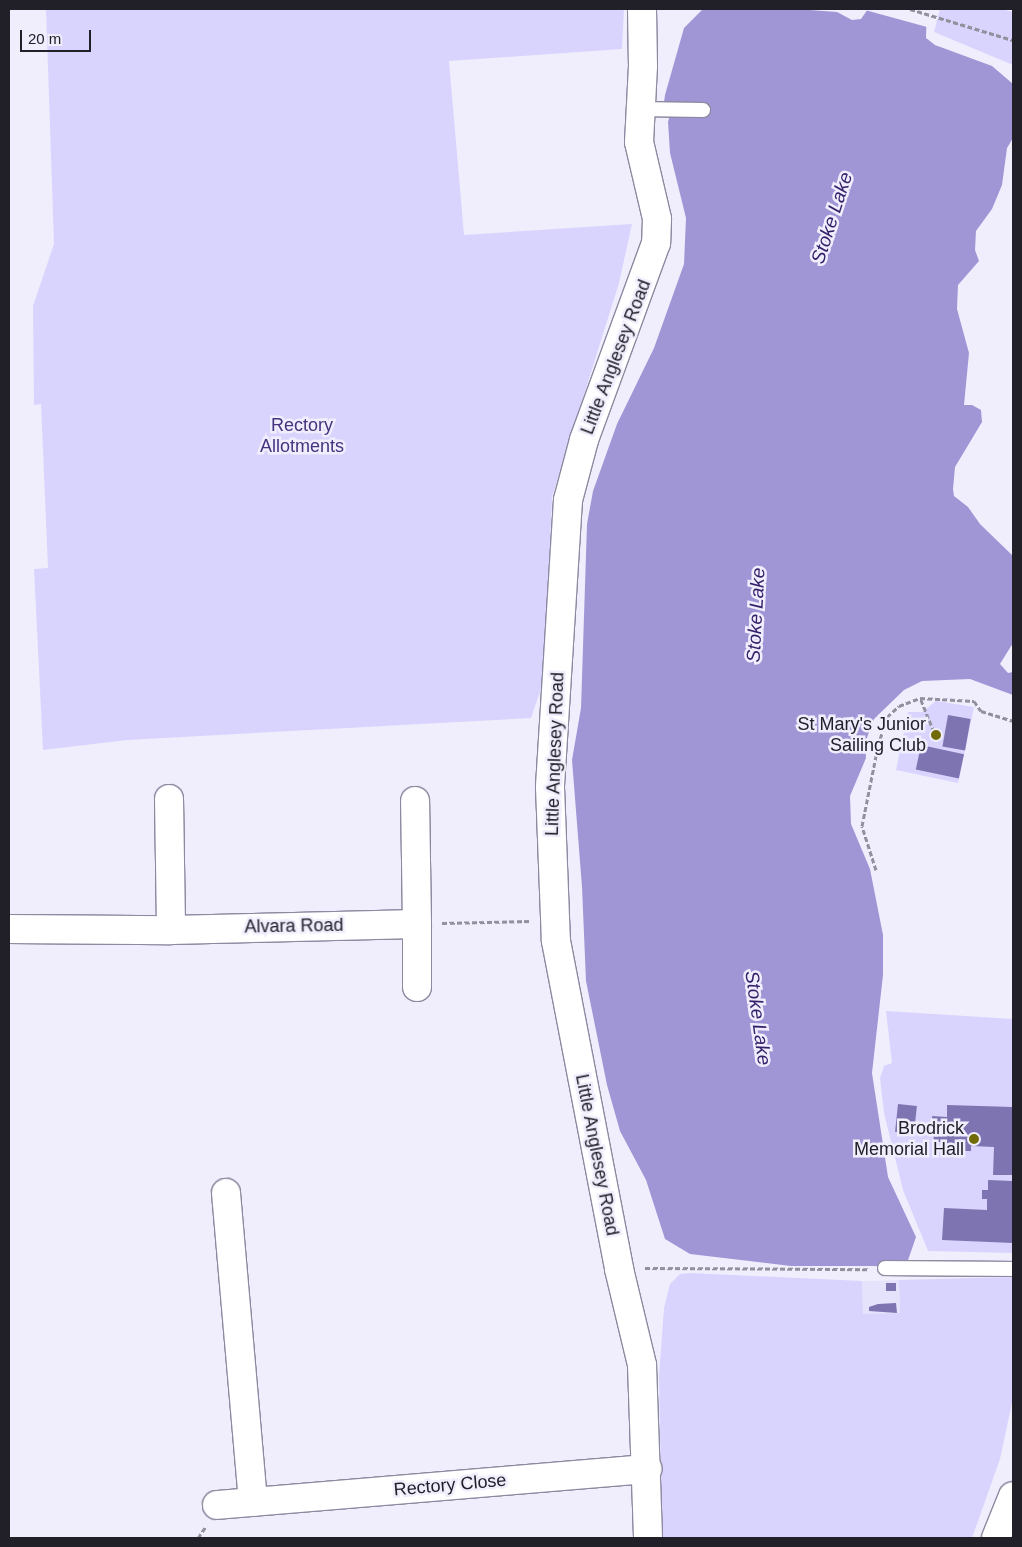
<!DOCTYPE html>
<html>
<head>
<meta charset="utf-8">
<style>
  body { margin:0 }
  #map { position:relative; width:1022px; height:1547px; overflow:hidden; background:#f0eefd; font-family:Arial,sans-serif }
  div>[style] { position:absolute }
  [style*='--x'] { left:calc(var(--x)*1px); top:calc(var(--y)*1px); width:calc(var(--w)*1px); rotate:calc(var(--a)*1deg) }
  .built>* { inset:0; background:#e5e2fc; transform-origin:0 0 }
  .green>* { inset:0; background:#d9d4fd }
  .water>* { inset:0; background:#a096d6 }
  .pier>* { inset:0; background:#f0eefd }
  .building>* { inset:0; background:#7e74b1; transform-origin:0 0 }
  .path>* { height:3px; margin-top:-1.5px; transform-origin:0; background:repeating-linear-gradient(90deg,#91909c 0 5px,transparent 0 7.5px) }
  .roads { filter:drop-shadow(1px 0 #8c89a0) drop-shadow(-1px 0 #8c89a0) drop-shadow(0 1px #8c89a0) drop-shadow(0 -1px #8c89a0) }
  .lane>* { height:14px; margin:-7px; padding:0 7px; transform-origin:7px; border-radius:7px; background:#fff }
  .street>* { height:28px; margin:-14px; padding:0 14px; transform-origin:14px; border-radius:14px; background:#fff }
  .secondary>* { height:28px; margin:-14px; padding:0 14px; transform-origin:14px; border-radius:14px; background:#fff }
  .dots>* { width:14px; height:14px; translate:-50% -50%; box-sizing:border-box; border:2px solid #f0eefd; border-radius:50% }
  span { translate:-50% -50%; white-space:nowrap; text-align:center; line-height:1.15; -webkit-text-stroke:5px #f0eefd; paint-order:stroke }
  .street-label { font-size:18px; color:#212028 }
  .park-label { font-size:18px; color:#46337f }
  .poi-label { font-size:18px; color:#212028 }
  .right { translate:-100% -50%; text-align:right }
  .water-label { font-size:19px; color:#341f69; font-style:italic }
  .frame { position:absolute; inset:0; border:10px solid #212028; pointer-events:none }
  .scale { position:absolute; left:20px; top:30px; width:71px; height:22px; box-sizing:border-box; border:2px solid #212028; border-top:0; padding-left:6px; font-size:15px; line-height:18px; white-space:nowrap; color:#212028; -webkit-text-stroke:4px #f0eefd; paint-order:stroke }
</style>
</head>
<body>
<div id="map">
  <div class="built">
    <i style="left:899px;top:1280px;width:33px;height:37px;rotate:88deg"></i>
  </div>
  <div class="green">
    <i style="clip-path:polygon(46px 9px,624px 9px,622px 49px,449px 61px,464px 235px,632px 224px,619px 283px,552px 497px,546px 655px,541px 689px,531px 718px,127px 740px,43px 750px,34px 569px,48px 568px,41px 404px,34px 405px,33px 306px,54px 244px)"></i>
    <i style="clip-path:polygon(940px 9px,1001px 9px,1013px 12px,1013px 65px,934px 32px)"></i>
    <i style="clip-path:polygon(936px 701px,974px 707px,958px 783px,896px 770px,908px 712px,922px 712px)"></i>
    <i style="clip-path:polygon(886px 1011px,1013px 1019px,1013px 1253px,928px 1251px,903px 1190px,884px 1113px,880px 1078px,884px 1066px,892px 1063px)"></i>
    <i style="clip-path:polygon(690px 1273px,862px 1281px,863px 1314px,900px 1313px,899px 1280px,1013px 1277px,1013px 1398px,1000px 1459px,972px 1538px,662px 1538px,659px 1376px,664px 1308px,670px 1284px,680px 1274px)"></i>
  </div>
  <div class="water">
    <i style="clip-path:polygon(703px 9px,796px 9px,837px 12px,852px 20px,861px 19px,868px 9px,927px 9px,926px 38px,935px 45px,992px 66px,1013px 84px,1013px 138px,1007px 148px,1002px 185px,992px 209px,976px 231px,975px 250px,979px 261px,958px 285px,957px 309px,969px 353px,964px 405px,972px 405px,981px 410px,982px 422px,955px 467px,953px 489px,954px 496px,968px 507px,980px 524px,1013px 556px,1013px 643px,1000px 664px,1008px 673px,1013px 672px,1013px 695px,970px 679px,922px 681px,904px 690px,874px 719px,865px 743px,866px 758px,850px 796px,851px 824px,870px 869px,883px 935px,883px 975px,872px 1073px,888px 1177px,916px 1237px,906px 1266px,791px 1266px,690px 1254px,665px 1239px,646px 1180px,620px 1131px,607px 1085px,586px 981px,582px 887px,572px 760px,581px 708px,587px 524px,593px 491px,617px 424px,654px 348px,684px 264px,686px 218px,670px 153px,668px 122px,673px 103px,664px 102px,665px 95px,684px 28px)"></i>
  </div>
  <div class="pier">
    <i style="clip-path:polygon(929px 9px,927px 27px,865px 10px,865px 9px)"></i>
  </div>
  <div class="building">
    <i style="left:948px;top:715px;width:23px;height:32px;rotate:10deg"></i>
    <i style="left:921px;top:745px;width:44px;height:25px;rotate:12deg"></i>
    <i style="left:898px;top:1104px;width:19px;height:28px;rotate:6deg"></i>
    <i style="clip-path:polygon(947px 1105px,1013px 1107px,1013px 1175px,993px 1175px,994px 1147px,971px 1146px,971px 1151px,946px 1151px,947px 1142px,934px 1142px,932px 1116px,947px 1117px)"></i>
    <i style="clip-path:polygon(988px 1180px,1013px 1181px,1013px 1243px,942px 1240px,944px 1208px,987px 1210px,987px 1199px,982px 1199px,982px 1190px,988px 1190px)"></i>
    <i style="left:886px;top:1283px;width:10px;height:8px"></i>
    <i style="clip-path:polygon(896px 1303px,897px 1313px,869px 1311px,869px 1307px,878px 1304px)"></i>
  </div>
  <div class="path">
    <i style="--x:910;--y:9;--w:108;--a:16.8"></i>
    <i style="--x:934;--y:732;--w:37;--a:-112"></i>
    <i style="--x:920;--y:698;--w:54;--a:3.2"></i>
    <i style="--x:974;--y:701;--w:12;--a:55"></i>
    <i style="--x:981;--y:711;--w:34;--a:17"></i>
    <i style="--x:876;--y:870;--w:46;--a:-107.7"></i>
    <i style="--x:862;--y:826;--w:82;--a:-78.7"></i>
    <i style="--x:878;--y:746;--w:30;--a:-73"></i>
    <i style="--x:887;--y:717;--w:16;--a:-43"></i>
    <i style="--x:899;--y:706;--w:22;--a:-21"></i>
    <i style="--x:442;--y:923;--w:89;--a:-1.3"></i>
    <i style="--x:645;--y:1268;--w:223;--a:0.3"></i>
    <i style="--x:198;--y:1538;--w:14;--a:-56"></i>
  </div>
  <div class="roads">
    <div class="lane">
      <i style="--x:639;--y:109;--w:64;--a:0.9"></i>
      <i style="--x:885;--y:1268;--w:128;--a:0.4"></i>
    </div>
    <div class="street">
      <i style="--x:642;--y:9;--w:57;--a:89"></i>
      <i style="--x:643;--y:66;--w:76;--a:93"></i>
      <i style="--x:639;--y:142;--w:79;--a:76.8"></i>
      <i style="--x:657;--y:219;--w:24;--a:92"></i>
      <i style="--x:656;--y:243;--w:210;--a:110.1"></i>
      <i style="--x:584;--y:440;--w:62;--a:104.9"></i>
      <i style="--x:568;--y:500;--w:288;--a:93.6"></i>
      <i style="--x:550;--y:787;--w:154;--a:87.8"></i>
      <i style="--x:556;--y:941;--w:334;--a:79.1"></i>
      <i style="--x:619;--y:1269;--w:99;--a:76.5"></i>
      <i style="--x:642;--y:1365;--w:173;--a:88"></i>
      <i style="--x:169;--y:799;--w:131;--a:89.1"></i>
      <i style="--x:417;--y:924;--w:63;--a:90"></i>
      <i style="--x:9;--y:929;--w:162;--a:0.4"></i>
      <i style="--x:171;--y:930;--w:246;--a:-1.4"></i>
      <i style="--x:417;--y:924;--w:123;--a:-90.9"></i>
      <i style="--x:226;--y:1193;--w:310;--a:85"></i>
      <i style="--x:217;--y:1505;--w:432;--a:-4.8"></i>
    </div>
    <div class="secondary">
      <i style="--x:996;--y:1538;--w:45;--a:-68"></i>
    </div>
  </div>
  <div class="dots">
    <i style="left:936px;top:735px;background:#706b07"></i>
    <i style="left:974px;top:1139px;background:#706b07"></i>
  </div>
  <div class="street-label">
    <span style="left:616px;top:357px;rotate:-69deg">Little Anglesey Road</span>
    <span style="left:555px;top:754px;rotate:-88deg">Little Anglesey Road</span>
    <span style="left:294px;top:926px;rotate:-1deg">Alvara Road</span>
    <span style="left:597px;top:1155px;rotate:79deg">Little Anglesey Road</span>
    <span style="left:450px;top:1485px;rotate:-5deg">Rectory Close</span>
  </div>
  <div class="park-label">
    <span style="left:302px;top:436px">Rectory<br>Allotments</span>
  </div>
  <div class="poi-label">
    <span class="right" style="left:926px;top:735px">St Mary's Junior<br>Sailing Club</span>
    <span class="right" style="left:964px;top:1139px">Brodrick<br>Memorial Hall</span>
  </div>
  <div class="water-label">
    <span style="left:832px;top:218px;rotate:-72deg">Stoke Lake</span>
    <span style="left:756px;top:615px;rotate:-87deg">Stoke Lake</span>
    <span style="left:758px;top:1018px;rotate:82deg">Stoke Lake</span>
  </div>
  <div class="frame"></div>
  <div class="scale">20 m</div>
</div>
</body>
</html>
